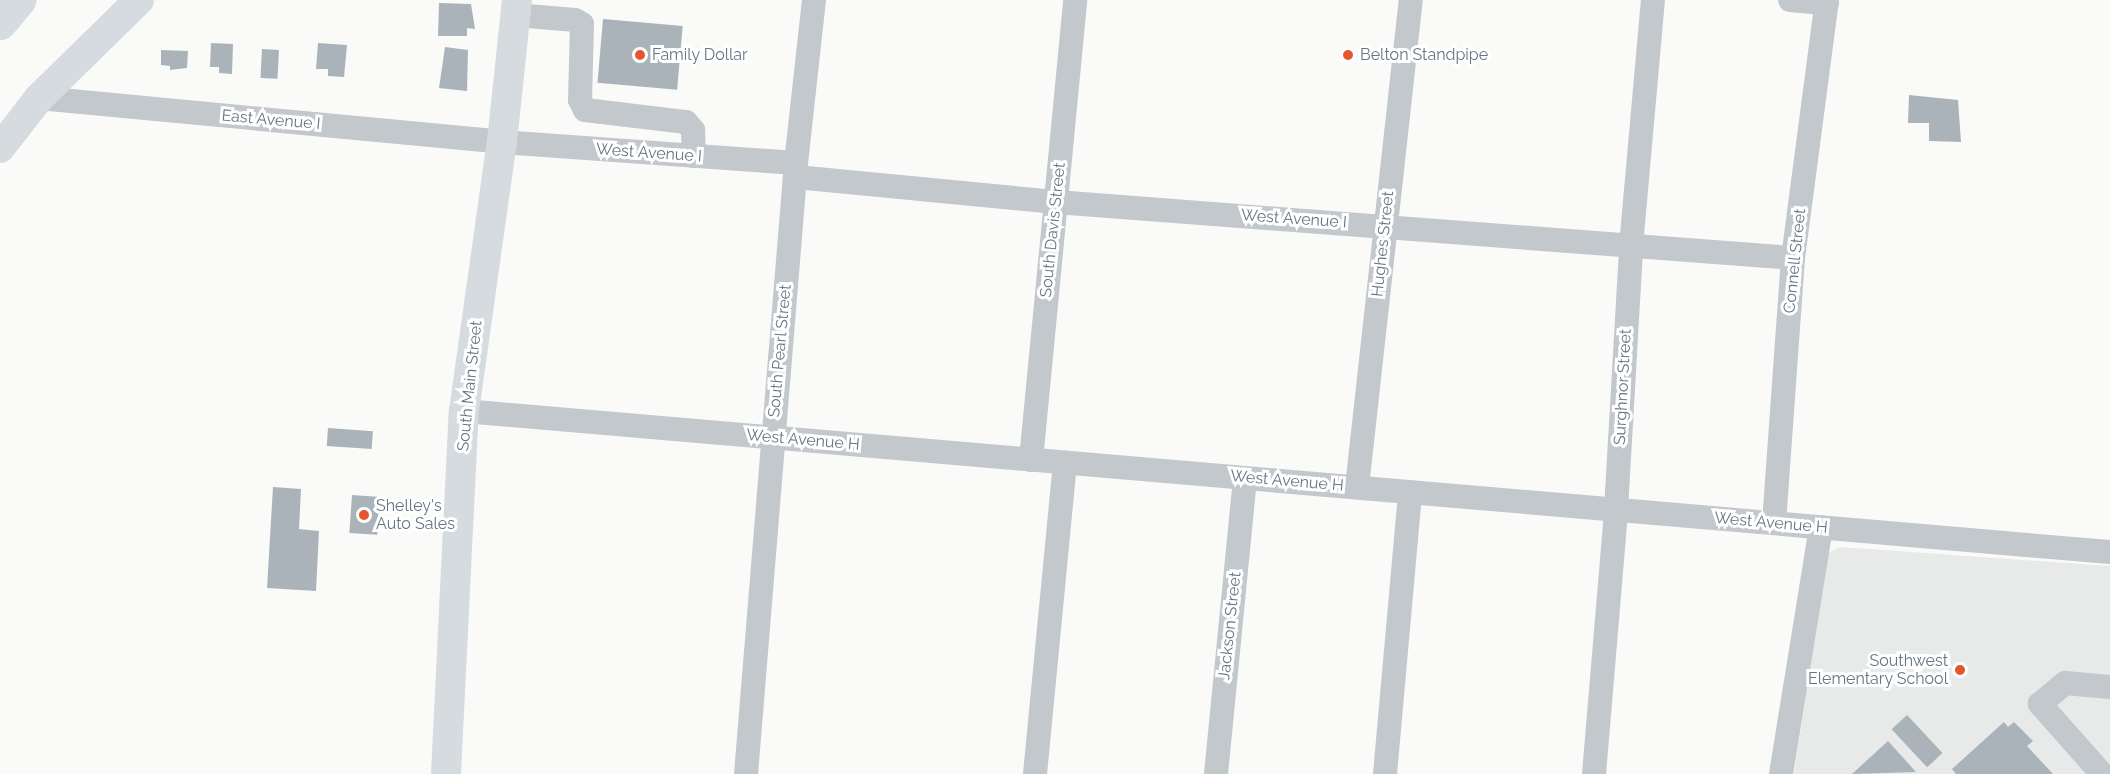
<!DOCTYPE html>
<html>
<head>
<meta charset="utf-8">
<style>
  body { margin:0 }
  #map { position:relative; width:2110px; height:774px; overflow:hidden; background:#fafaf8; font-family:Raleway,sans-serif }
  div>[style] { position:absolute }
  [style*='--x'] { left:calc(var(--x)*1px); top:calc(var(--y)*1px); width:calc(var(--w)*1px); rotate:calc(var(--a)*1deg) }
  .built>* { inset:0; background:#e8e9e9 }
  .building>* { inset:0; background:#aab3b9; transform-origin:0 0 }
  .minor>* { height:24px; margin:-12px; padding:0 12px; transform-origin:12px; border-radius:12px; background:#c3c8cc }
  .major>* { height:30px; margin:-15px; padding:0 15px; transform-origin:15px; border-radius:15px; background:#d6dbdf }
  .highway>* { height:33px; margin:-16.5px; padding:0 16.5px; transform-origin:16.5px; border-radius:16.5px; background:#d6dbdf }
  .dots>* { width:16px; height:16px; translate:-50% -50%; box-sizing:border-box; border:3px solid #fff; border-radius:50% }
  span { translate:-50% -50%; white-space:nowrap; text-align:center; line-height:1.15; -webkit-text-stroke:6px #fff; paint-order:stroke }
  .poi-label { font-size:16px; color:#657683 }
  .left { translate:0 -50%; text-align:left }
  .right { translate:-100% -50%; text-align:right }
  .street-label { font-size:16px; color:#657683 }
</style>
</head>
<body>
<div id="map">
  <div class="built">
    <i style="clip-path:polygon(1840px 547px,2110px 566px,2110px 774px,1794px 774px,1828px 553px)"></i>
  </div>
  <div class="building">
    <i style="clip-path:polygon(439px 3px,471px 4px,475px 29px,467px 28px,467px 36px,438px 36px)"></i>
    <i style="left:603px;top:19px;width:80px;height:64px;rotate:5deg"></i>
    <i style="clip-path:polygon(211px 43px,233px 44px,232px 74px,219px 73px,219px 67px,210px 67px)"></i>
    <i style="clip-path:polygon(318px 43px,347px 45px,344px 77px,328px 76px,328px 69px,316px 69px)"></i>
    <i style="clip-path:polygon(445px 47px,468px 50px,467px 91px,439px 88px)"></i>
    <i style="left:262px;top:49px;width:17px;height:29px;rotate:3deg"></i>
    <i style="clip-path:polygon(161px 50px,188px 51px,187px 68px,170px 70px,170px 66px,161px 65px)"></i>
    <i style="clip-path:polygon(1909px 95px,1958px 100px,1961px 142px,1929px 141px,1929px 123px,1908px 123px)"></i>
    <i style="left:328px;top:428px;width:45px;height:18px;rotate:4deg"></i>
    <i style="clip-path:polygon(273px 487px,301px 489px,299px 529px,319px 531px,316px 591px,267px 588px)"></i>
    <i style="left:352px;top:495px;width:28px;height:38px;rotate:4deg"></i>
    <i style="left:1907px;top:715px;width:52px;height:21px;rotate:47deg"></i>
    <i style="clip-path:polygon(2004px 722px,2008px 727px,2014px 722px,2033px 741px,2027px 746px,2053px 774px,1956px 774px,1952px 769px)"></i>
    <i style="clip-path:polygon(1888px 741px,1916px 772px,1852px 774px)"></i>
  </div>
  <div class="minor">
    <i style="--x:1790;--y:0;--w:37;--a:5"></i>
    <i style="--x:516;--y:15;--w:59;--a:4.8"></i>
    <i style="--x:575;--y:20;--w:8;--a:30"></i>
    <i style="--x:582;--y:24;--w:76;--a:91.5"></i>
    <i style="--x:580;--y:100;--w:11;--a:63"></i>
    <i style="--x:585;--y:110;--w:102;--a:6.8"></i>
    <i style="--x:686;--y:122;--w:11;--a:49"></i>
    <i style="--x:693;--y:130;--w:26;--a:88"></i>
    <i style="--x:39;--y:98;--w:465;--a:5.4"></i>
    <i style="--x:502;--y:142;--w:295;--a:4.1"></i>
    <i style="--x:796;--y:177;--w:261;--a:5.5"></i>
    <i style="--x:1056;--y:202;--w:739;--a:4.35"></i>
    <i style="--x:464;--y:411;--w:1652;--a:4.9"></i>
    <i style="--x:1031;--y:460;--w:462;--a:-84.5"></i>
    <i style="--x:1357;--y:487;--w:490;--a:-83.7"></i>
    <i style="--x:1774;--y:523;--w:266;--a:-85.9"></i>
    <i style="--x:1793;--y:258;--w:260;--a:-82.5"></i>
    <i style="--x:746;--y:774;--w:613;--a:-85.32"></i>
    <i style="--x:796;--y:163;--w:164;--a:-83.7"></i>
    <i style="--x:1035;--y:774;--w:313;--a:-84.5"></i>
    <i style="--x:1216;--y:774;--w:297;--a:-84.4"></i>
    <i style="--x:1385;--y:774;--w:283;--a:-84.9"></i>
    <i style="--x:1594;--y:774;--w:265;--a:-85.2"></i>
    <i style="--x:1616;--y:510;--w:264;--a:-86.7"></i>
    <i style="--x:1631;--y:246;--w:247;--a:-84.9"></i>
    <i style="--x:1781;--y:774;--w:250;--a:-80.8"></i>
    <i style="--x:2102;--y:774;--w:94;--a:-131.5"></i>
    <i style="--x:2040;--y:704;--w:33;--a:-40"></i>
    <i style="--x:2065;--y:683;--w:45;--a:5.1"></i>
  </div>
  <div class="major">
    <i style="--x:0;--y:148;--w:63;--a:-52"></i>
    <i style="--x:39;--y:98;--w:140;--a:-44.4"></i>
    <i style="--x:446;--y:774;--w:363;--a:-87.2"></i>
    <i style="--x:464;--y:411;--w:272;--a:-82"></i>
    <i style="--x:502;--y:142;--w:143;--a:-84"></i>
  </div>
  <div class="highway">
    <i style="--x:0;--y:23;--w:30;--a:-50"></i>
  </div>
  <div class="dots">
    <i style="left:640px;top:55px;background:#e4572e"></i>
    <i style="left:1348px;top:55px;background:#e4572e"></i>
    <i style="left:364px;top:515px;background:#e4572e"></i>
    <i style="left:1960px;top:670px;background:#e4572e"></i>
  </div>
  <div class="poi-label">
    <span class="left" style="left:652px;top:55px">Family Dollar</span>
    <span class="left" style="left:1360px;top:55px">Belton Standpipe</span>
    <span class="left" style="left:376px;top:515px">Shelley's<br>Auto Sales</span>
    <span class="right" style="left:1948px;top:670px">Southwest<br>Elementary School</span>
  </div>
  <div class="street-label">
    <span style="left:271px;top:120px;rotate:5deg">East Avenue I</span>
    <span style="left:649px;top:153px;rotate:4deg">West Avenue I</span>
    <span style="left:1294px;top:219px;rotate:4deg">West Avenue I</span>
    <span style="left:1053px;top:230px;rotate:-84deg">South Davis Street</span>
    <span style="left:1383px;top:244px;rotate:-84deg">Hughes Street</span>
    <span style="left:1795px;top:261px;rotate:-84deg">Connell Street</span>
    <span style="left:780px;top:351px;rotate:-85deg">South Pearl Street</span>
    <span style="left:470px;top:386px;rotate:-84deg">South Main Street</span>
    <span style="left:1623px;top:387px;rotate:-87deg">Surghnor Street</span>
    <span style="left:803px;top:440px;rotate:5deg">West Avenue H</span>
    <span style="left:1287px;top:481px;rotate:5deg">West Avenue H</span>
    <span style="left:1771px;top:523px;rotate:5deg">West Avenue H</span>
    <span style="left:1230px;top:626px;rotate:-84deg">Jackson Street</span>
  </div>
</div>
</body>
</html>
